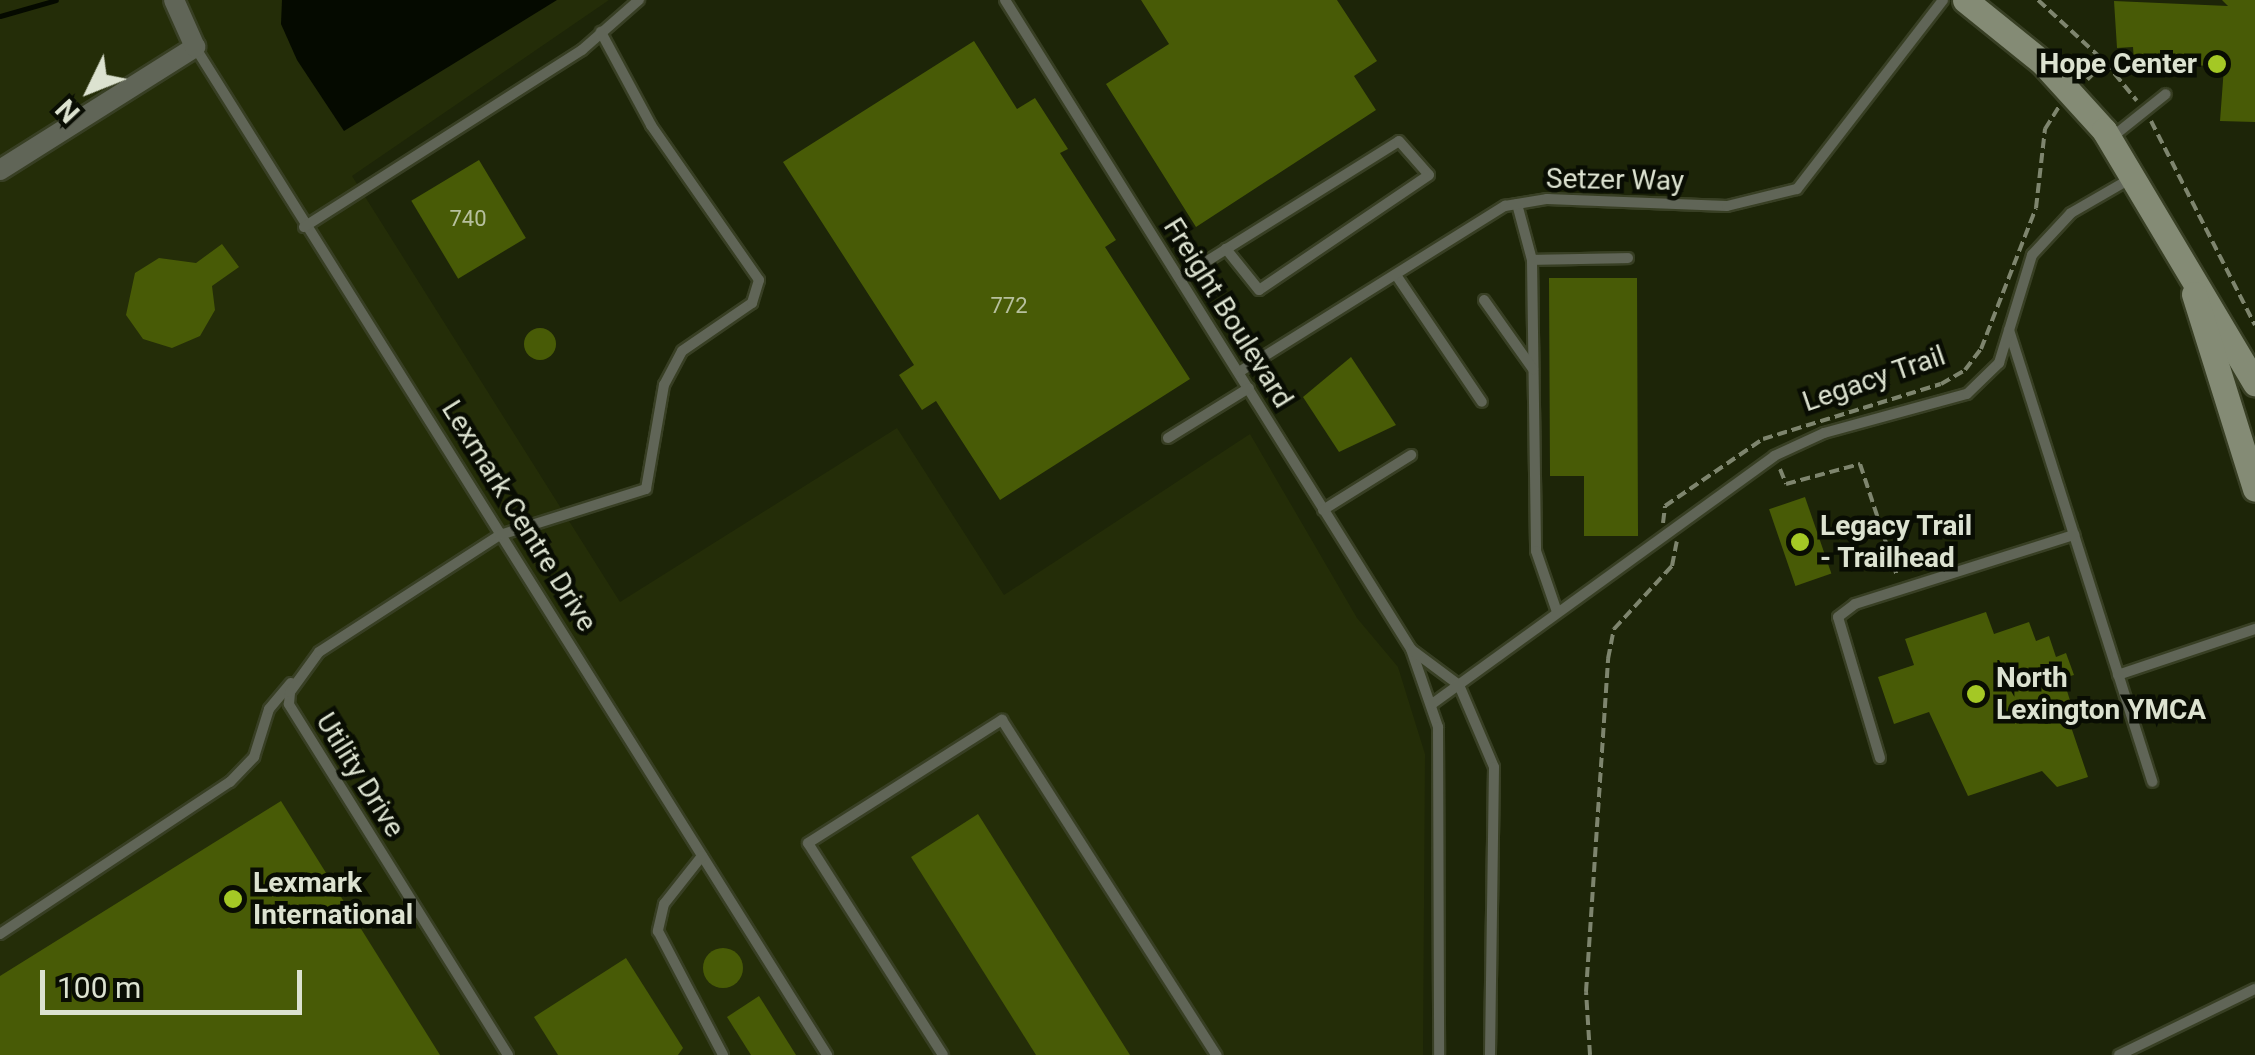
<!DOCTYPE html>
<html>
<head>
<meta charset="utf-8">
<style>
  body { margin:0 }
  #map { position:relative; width:2255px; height:1055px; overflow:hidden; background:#1d2508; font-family:Roboto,sans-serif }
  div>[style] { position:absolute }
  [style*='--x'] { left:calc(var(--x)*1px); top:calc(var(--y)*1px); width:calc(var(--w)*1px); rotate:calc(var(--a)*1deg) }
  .built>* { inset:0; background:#242d08 }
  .water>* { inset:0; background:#050a00 }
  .stream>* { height:5px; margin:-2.5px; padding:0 2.5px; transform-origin:2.5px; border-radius:2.5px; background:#050a00 }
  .building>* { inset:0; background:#485b06; transform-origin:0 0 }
  .round { border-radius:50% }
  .path>* { height:4px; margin-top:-2px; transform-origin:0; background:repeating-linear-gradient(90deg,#7e856e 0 10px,transparent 0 15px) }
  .roads { filter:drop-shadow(2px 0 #383f24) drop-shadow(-2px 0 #383f24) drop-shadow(0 2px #383f24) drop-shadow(0 -2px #383f24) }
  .lane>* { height:10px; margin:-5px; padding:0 5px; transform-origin:5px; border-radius:5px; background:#606557 }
  .street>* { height:20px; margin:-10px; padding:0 10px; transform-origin:10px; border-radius:10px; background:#606557 }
  .secondary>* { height:25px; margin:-12.5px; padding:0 12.5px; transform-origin:12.5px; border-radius:12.5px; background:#848b75 }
  .dots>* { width:28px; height:28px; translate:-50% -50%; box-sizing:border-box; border:5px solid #090d03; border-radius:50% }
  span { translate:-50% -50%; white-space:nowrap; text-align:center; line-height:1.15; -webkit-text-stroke:9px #090d03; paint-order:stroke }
  .number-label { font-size:22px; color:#b7c09e }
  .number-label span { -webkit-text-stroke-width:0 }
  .poi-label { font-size:28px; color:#dce2d0; font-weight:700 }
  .right { translate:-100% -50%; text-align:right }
  .left { translate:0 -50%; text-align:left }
  .street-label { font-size:28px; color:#dce2d0 }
  .north { position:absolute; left:40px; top:40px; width:100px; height:100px; -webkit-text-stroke:8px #090d03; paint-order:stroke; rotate:227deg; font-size:28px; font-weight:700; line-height:40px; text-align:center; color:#dce2d0 }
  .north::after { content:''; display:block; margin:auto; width:35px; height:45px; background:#dce2d0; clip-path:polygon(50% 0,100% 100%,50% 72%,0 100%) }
  .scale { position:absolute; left:40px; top:970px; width:262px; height:45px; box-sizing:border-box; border:5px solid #dce2d0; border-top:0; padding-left:12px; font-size:30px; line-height:35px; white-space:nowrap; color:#dce2d0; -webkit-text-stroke:8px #090d03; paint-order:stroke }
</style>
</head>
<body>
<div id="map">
  <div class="built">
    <i style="clip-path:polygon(0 0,609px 0,352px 176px,620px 602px,897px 428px,1004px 595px,1250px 434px,1357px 618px,1398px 667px,1425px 754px,1423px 1055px,0 1055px)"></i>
  </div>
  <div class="water">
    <i style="clip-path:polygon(282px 0,557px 0,344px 131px,297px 60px,281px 24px)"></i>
  </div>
  <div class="stream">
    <i style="--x:0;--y:16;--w:58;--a:-15.9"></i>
  </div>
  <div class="building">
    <i style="clip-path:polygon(1141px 0,1337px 0,1377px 61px,1354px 76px,1376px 110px,1196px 227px,1106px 84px,1169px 44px)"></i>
    <i style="clip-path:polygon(2222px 0,2255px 0,2255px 122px,2220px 121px,2224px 67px,2134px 61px,2133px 47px,2117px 48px,2114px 1px,2228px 6px)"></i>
    <i style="clip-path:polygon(974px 41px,1017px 109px,1035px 98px,1068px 149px,1060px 153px,1116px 240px,1105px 247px,1190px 379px,1000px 500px,936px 401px,922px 410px,899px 375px,914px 365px,783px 162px)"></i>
    <i style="left:479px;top:160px;width:91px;height:79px;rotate:59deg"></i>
    <i style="clip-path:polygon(222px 244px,239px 267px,212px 286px,215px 310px,200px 336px,172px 348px,143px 339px,126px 315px,135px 273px,159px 258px,196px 263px)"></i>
    <i style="clip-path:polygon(1549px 278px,1637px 278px,1638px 536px,1584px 536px,1584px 476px,1550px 476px)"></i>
    <i class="round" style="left:524px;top:328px;width:32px;height:32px"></i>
    <i style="clip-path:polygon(1351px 357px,1396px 425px,1339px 452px,1303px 397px)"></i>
    <i style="left:1805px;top:497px;width:81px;height:38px;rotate:71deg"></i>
    <i style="clip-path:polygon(1986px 612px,1994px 634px,2029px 622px,2036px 641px,2049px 636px,2056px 657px,2066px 653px,2074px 675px,2063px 678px,2073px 710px,2066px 712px,2088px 777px,2057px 787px,2042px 771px,1968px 796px,1929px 712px,1894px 724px,1878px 677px,1914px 665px,1905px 639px)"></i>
    <i style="clip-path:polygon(281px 801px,440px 1055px,0 1055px,0 976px)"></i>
    <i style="clip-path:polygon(978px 814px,1130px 1055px,1036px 1055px,911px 857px)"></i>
    <i class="round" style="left:703px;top:948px;width:40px;height:40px"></i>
    <i style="clip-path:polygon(626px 958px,683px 1048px,678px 1055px,558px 1055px,534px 1017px)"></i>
    <i style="clip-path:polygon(759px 996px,796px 1055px,751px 1055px,727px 1017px)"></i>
  </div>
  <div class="path">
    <i style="--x:2038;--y:0;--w:91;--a:42.8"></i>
    <i style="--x:2105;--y:62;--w:25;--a:135"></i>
    <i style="--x:2105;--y:62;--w:50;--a:50.6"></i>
    <i style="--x:2151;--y:121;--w:229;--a:63"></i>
    <i style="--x:1780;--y:469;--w:16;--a:68"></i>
    <i style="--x:1786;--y:484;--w:77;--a:-15.1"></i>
    <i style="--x:1860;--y:464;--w:118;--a:71.7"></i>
    <i style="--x:1663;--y:523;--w:17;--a:-83"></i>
    <i style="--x:1665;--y:506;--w:119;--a:-34.4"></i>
    <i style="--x:1763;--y:439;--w:186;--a:-17.2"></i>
    <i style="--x:1941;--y:384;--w:28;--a:-30"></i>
    <i style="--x:1965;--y:370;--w:26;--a:-53"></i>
    <i style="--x:1981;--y:349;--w:151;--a:-68.7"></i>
    <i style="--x:2036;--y:208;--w:80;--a:-83.5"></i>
    <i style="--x:2045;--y:129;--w:26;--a:-58"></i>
    <i style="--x:1590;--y:1055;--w:63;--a:-93.6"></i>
    <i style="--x:1586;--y:992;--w:334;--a:-86.2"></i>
    <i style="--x:1608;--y:659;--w:31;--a:-79"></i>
    <i style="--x:1614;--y:629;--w:86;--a:-47.4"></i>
    <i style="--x:1672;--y:566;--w:25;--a:-79"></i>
  </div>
  <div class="roads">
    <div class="lane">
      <i style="--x:1005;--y:0;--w:766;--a:57.97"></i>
      <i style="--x:1411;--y:649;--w:83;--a:70.9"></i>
      <i style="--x:1438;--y:727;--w:328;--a:89.8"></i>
      <i style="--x:195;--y:47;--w:1190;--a:57.91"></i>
      <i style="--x:2111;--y:138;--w:70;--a:-38.7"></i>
      <i style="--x:1517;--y:204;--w:58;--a:75"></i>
      <i style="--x:1532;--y:260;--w:291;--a:89.2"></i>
      <i style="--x:1536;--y:551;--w:65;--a:71"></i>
      <i style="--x:304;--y:227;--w:330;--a:-32.5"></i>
      <i style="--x:582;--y:50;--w:76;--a:-41.3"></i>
      <i style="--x:1532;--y:260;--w:96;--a:-1.2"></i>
      <i style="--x:1396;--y:275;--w:153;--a:55.9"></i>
      <i style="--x:1180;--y:278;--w:258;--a:-32"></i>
      <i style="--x:1399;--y:141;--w:45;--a:48.6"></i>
      <i style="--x:1429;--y:175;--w:205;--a:145.9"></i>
      <i style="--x:1259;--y:290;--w:53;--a:-128.8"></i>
      <i style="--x:1484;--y:300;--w:85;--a:54.6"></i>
      <i style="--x:2009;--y:330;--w:474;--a:72.4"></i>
      <i style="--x:1239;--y:372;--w:314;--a:-32"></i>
      <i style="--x:1505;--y:206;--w:43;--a:-9.5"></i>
      <i style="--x:1547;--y:199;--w:180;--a:2.2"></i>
      <i style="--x:1727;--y:206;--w:72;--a:-13.7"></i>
      <i style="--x:1797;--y:189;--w:239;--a:-52.3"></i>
      <i style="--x:1168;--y:438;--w:95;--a:-31.7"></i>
      <i style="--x:1323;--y:510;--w:104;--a:-32"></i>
      <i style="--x:1412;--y:650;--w:59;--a:36.7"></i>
      <i style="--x:1459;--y:685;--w:89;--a:66.9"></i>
      <i style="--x:1494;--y:767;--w:288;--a:90.8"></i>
      <i style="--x:2118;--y:675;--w:145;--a:-18.6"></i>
      <i style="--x:1432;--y:704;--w:422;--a:-35.9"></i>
      <i style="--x:1774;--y:456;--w:55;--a:-24.7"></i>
      <i style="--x:1824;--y:433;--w:148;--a:-15.3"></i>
      <i style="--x:1967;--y:394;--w:45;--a:-44.1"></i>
      <i style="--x:1999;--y:363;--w:113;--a:-73"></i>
      <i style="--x:2032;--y:255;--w:57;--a:-47.1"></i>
      <i style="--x:2071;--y:213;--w:68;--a:-30"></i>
      <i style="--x:1880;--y:758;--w:147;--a:-106.6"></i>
      <i style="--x:1838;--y:617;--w:21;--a:-37"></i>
      <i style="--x:1855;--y:604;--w:230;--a:-17.5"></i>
      <i style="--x:702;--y:856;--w:61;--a:128.4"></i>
      <i style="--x:664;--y:904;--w:28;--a:103"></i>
      <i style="--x:658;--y:931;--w:140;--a:62.3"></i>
      <i style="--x:0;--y:934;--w:276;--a:-33.5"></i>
      <i style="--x:230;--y:782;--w:35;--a:-46"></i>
      <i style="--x:254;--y:757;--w:50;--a:-72.6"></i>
      <i style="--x:269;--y:709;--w:34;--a:-50"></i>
      <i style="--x:508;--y:1055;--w:414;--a:-122"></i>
      <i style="--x:289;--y:704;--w:12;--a:-85"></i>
      <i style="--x:290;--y:692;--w:49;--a:-54.1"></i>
      <i style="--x:319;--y:652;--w:216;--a:-32.9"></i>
      <i style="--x:500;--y:535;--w:153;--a:-17.5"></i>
      <i style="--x:646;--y:489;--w:106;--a:-80.2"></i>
      <i style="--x:664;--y:385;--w:38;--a:-62"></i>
      <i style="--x:682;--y:351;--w:85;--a:-34.4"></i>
      <i style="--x:752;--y:303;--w:24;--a:-73"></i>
      <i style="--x:759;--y:280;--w:189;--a:-124.9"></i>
      <i style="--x:651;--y:125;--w:106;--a:-118.3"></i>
      <i style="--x:943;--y:1055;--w:251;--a:-122.5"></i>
      <i style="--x:808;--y:843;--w:230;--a:-32.4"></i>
      <i style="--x:1002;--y:720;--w:398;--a:57.4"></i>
      <i style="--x:2119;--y:1055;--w:151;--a:-25.9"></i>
    </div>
    <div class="street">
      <i style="--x:0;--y:170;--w:231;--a:-32.2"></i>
      <i style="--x:195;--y:47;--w:51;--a:-114.1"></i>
    </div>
    <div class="secondary">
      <i style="--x:1965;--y:0;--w:100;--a:38.9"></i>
      <i style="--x:2043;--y:63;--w:91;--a:47.7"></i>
      <i style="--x:2104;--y:130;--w:295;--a:59.2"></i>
      <i style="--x:2194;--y:294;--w:204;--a:72.6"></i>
    </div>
  </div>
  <div class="dots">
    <i style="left:2217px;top:64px;background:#a4c825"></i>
    <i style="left:1800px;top:542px;background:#a4c825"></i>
    <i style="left:1976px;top:694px;background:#a4c825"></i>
    <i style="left:233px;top:899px;background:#a4c825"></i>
  </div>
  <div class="number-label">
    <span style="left:468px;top:219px">740</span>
    <span style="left:1009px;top:306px">772</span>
  </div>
  <div class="poi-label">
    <span class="right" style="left:2197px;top:64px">Hope Center</span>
    <span class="left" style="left:1820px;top:542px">Legacy Trail<br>- Trailhead</span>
    <span class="left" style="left:1996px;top:694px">North<br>Lexington YMCA</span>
    <span class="left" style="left:253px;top:899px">Lexmark<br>International</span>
  </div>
  <div class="street-label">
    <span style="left:1615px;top:180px;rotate:1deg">Setzer Way</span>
    <span style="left:1228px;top:313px;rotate:58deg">Freight Boulevard</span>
    <span style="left:1874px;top:379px;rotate:-19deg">Legacy Trail</span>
    <span style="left:519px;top:516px;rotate:58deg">Lexmark Centre Drive</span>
    <span style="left:360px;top:775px;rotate:58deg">Utility Drive</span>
  </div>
  <div class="north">N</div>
  <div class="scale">100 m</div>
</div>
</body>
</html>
